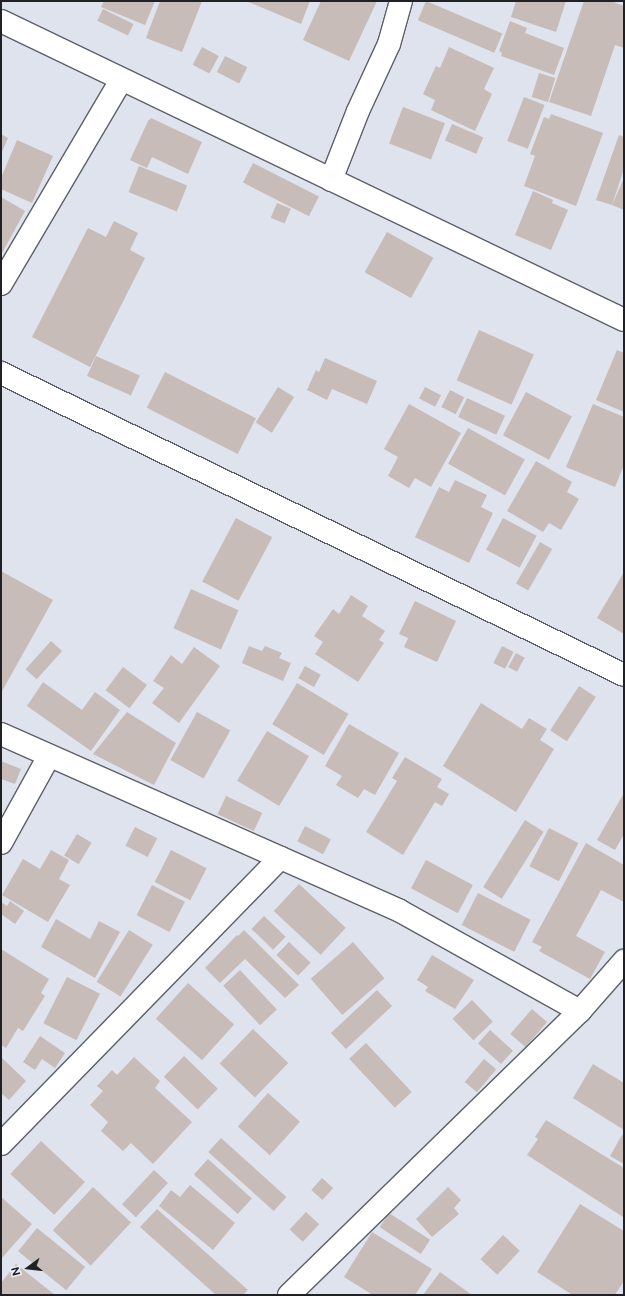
<!DOCTYPE html>
<html>
<head>
<meta charset="utf-8">
<style>
  body { margin:0 }
  #map { position:relative; width:625px; height:1296px; overflow:hidden; background:#dee3ed; font-family:Figtree,sans-serif }
  div>[style] { position:absolute }
  [style*='--x'] { left:calc(var(--x)*1px); top:calc(var(--y)*1px); width:calc(var(--w)*1px); rotate:calc(var(--a)*1deg) }
  .building>* { inset:0; background:#c7bcb7; transform-origin:0 0 }
  .roads { filter:drop-shadow(1px 0 #5c6068) drop-shadow(-1px 0 #5c6068) drop-shadow(0 1px #5c6068) drop-shadow(0 -1px #5c6068) }
  .minor>* { height:22px; margin:-11px; padding:0 11px; transform-origin:11px; border-radius:11px; background:#fff }
  span { translate:-50% -50%; white-space:nowrap; text-align:center; line-height:1.15; -webkit-text-stroke:3.5px #ebf1fa; paint-order:stroke }
  .frame { position:absolute; inset:0; border:2px solid #202125; pointer-events:none }
  .north { position:absolute; left:8px; top:1248px; width:40px; height:40px; -webkit-text-stroke:3px #ebf1fa; paint-order:stroke; rotate:255deg; font-size:11px; font-weight:700; line-height:16px; text-align:center; color:#202125 }
  .north::after { content:''; display:block; margin:auto; width:14px; height:18px; background:#202125; clip-path:polygon(50% 0,100% 100%,50% 72%,0 100%) }
</style>
</head>
<body>
<div id="map">
  <div class="building">
    <i style="clip-path:polygon(104px 1px,155px 1px,145px 25px,101px 7px)"></i>
    <i style="clip-path:polygon(160px 1px,202px 1px,182px 52px,146px 38px)"></i>
    <i style="clip-path:polygon(246px 1px,310px 1px,301px 24px)"></i>
    <i style="clip-path:polygon(321px 1px,377px 1px,349px 61px,303px 40px)"></i>
    <i style="left:426px;top:1px;width:83px;height:21px;rotate:23deg"></i>
    <i style="clip-path:polygon(516px 1px,566px 1px,556px 32px,511px 17px)"></i>
    <i style="clip-path:polygon(584px 1px,611px 1px,624px 6px,624px 48px,615px 45px,591px 116px,549px 102px)"></i>
    <i style="left:103px;top:9px;width:34px;height:13px;rotate:26deg"></i>
    <i style="clip-path:polygon(510px 21px,527px 28px,525px 33px,564px 48px,554px 75px,501px 56px,502px 53px,499px 51px)"></i>
    <i style="left:202px;top:47px;width:19px;height:20px;rotate:28deg"></i>
    <i style="clip-path:polygon(449px 47px,494px 68px,484px 89px,492px 94px,475px 131px,431px 110px,435px 100px,423px 94px,436px 66px,440px 68px)"></i>
    <i style="left:225px;top:56px;width:25px;height:18px;rotate:27deg"></i>
    <i style="left:539px;top:73px;width:17px;height:25px;rotate:17deg"></i>
    <i style="left:524px;top:97px;width:22px;height:47px;rotate:21deg"></i>
    <i style="left:403px;top:107px;width:45px;height:39px;rotate:21deg"></i>
    <i style="clip-path:polygon(551px 114px,603px 133px,576px 206px,524px 186px,535px 156px,530px 154px,544px 117px,549px 119px)"></i>
    <i style="clip-path:polygon(151px 118px,202px 142px,188px 174px,152px 157px,147px 168px,130px 160px,149px 119px,150px 120px)"></i>
    <i style="left:452px;top:124px;width:34px;height:18px;rotate:23deg"></i>
    <i style="clip-path:polygon(1px 134px,8px 138px,1px 154px)"></i>
    <i style="clip-path:polygon(619px 135px,624px 137px,624px 169px,612px 205px,596px 200px)"></i>
    <i style="clip-path:polygon(17px 140px,53px 156px,32px 203px,1px 189px,1px 178px)"></i>
    <i style="left:253px;top:163px;width:74px;height:22px;rotate:27deg"></i>
    <i style="left:139px;top:166px;width:52px;height:28px;rotate:22deg"></i>
    <i style="clip-path:polygon(624px 178px,624px 210px,612px 205px)"></i>
    <i style="clip-path:polygon(533px 191px,553px 200px,552px 203px,568px 210px,551px 250px,515px 235px)"></i>
    <i style="clip-path:polygon(1px 197px,25px 211px,1px 255px)"></i>
    <i style="left:277px;top:203px;width:15px;height:16px;rotate:23deg"></i>
    <i style="clip-path:polygon(114px 221px,138px 233px,130px 250px,145px 258px,90px 367px,32px 337px,88px 228px,106px 237px)"></i>
    <i style="left:387px;top:232px;width:53px;height:46px;rotate:29deg"></i>
    <i style="left:479px;top:330px;width:60px;height:55px;rotate:24deg"></i>
    <i style="clip-path:polygon(617px 350px,624px 353px,624px 412px,596px 400px)"></i>
    <i style="left:96px;top:356px;width:48px;height:22px;rotate:24deg"></i>
    <i style="clip-path:polygon(325px 358px,377px 381px,367px 404px,332px 389px,327px 400px,307px 390px,316px 370px,319px 372px)"></i>
    <i style="left:165px;top:372px;width:102px;height:40px;rotate:27deg"></i>
    <i style="left:278px;top:387px;width:19px;height:42px;rotate:32deg"></i>
    <i style="left:425px;top:387px;width:18px;height:13px;rotate:27deg"></i>
    <i style="left:450px;top:390px;width:16px;height:19px;rotate:27deg"></i>
    <i style="left:526px;top:392px;width:52px;height:49px;rotate:28deg"></i>
    <i style="left:467px;top:398px;width:42px;height:21px;rotate:25deg"></i>
    <i style="clip-path:polygon(409px 404px,461px 433px,431px 487px,415px 478px,409px 488px,388px 476px,398px 457px,384px 449px)"></i>
    <i style="clip-path:polygon(593px 404px,624px 417px,624px 465px,615px 487px,566px 467px)"></i>
    <i style="left:468px;top:428px;width:65px;height:41px;rotate:29deg"></i>
    <i style="clip-path:polygon(536px 461px,572px 482px,567px 492px,579px 499px,561px 530px,549px 523px,543px 532px,507px 511px)"></i>
    <i style="clip-path:polygon(455px 480px,487px 495px,481px 507px,493px 513px,469px 563px,415px 537px,439px 487px,449px 492px)"></i>
    <i style="left:236px;top:518px;width:41px;height:72px;rotate:28deg"></i>
    <i style="left:503px;top:518px;width:38px;height:36px;rotate:28deg"></i>
    <i style="left:540px;top:542px;width:14px;height:48px;rotate:30deg"></i>
    <i style="clip-path:polygon(1px 571px,53px 600px,1px 693px)"></i>
    <i style="clip-path:polygon(624px 572px,624px 634px,597px 618px)"></i>
    <i style="left:191px;top:589px;width:52px;height:43px;rotate:24deg"></i>
    <i style="clip-path:polygon(351px 595px,368px 606px,362px 616px,385px 631px,379px 640px,384px 643px,358px 682px,315px 654px,323px 642px,314px 636px,333px 609px,339px 614px)"></i>
    <i style="clip-path:polygon(415px 601px,456px 621px,437px 662px,404px 647px,408px 638px,399px 634px)"></i>
    <i style="left:51px;top:641px;width:15px;height:38px;rotate:42deg"></i>
    <i style="clip-path:polygon(249px 646px,262px 651px,265px 646px,282px 653px,279px 658px,291px 663px,283px 681px,242px 663px)"></i>
    <i style="left:502px;top:646px;width:13px;height:19px;rotate:27deg"></i>
    <i style="clip-path:polygon(194px 647px,220px 666px,179px 723px,152px 703px,164px 688px,153px 681px,171px 655px,182px 664px)"></i>
    <i style="left:516px;top:653px;width:10px;height:16px;rotate:29deg"></i>
    <i style="left:305px;top:666px;width:18px;height:14px;rotate:29deg"></i>
    <i style="left:123px;top:667px;width:30px;height:29px;rotate:37deg"></i>
    <i style="clip-path:polygon(43px 682px,82px 710px,95px 692px,120px 710px,91px 751px,27px 706px)"></i>
    <i style="left:297px;top:683px;width:60px;height:48px;rotate:31deg"></i>
    <i style="left:579px;top:686px;width:20px;height:53px;rotate:33deg"></i>
    <i style="clip-path:polygon(481px 703px,522px 729px,529px 718px,547px 729px,540px 740px,554px 749px,516px 812px,443px 766px)"></i>
    <i style="clip-path:polygon(127px 712px,176px 743px,154px 785px,93px 754px)"></i>
    <i style="left:197px;top:712px;width:38px;height:55px;rotate:29deg"></i>
    <i style="clip-path:polygon(349px 724px,399px 753px,375px 795px,364px 789px,358px 798px,336px 785px,342px 776px,325px 766px)"></i>
    <i style="left:267px;top:731px;width:49px;height:58px;rotate:31deg"></i>
    <i style="clip-path:polygon(405px 757px,442px 779px,437px 787px,449px 794px,442px 806px,435px 802px,403px 855px,366px 832px,397px 781px,392px 778px)"></i>
    <i style="clip-path:polygon(1px 761px,21px 769px,15px 784px,1px 779px)"></i>
    <i style="clip-path:polygon(624px 793px,624px 834px,615px 850px,597px 840px)"></i>
    <i style="left:226px;top:796px;width:40px;height:20px;rotate:25deg"></i>
    <i style="left:525px;top:820px;width:22px;height:79px;rotate:32deg"></i>
    <i style="left:305px;top:826px;width:29px;height:17px;rotate:27deg"></i>
    <i style="left:135px;top:827px;width:25px;height:21px;rotate:27deg"></i>
    <i style="left:549px;top:828px;width:33px;height:43px;rotate:27deg"></i>
    <i style="left:77px;top:834px;width:17px;height:25px;rotate:31deg"></i>
    <i style="clip-path:polygon(586px 843px,624px 865px,624px 902px,601px 890px,576px 936px,605px 952px,590px 979px,539px 951px,542px 947px,532px 942px)"></i>
    <i style="clip-path:polygon(51px 850px,69px 860px,59px 879px,70px 885px,48px 922px,2px 895px,23px 859px,40px 869px)"></i>
    <i style="left:171px;top:850px;width:40px;height:36px;rotate:27deg"></i>
    <i style="left:426px;top:860px;width:53px;height:32px;rotate:28deg"></i>
    <i style="left:299px;top:884px;width:64px;height:37px;rotate:43deg"></i>
    <i style="left:152px;top:885px;width:37px;height:34px;rotate:27deg"></i>
    <i style="left:478px;top:893px;width:59px;height:36px;rotate:27deg"></i>
    <i style="clip-path:polygon(10px 901px,24px 911px,15px 924px,1px 914px,1px 902px,7px 906px)"></i>
    <i style="left:264px;top:916px;width:30px;height:18px;rotate:44deg"></i>
    <i style="clip-path:polygon(56px 919px,90px 939px,99px 921px,120px 932px,95px 978px,41px 947px)"></i>
    <i style="left:129px;top:930px;width:28px;height:61px;rotate:32deg"></i>
    <i style="clip-path:polygon(244px 930px,299px 985px,285px 998px,245px 959px,220px 983px,205px 968px,237px 935px,238px 936px)"></i>
    <i style="left:289px;top:942px;width:30px;height:18px;rotate:44deg"></i>
    <i style="left:353px;top:942px;width:48px;height:56px;rotate:49deg"></i>
    <i style="clip-path:polygon(1px 949px,49px 979px,41px 993px,45px 996px,23px 1031px,18px 1028px,6px 1048px,1px 1045px)"></i>
    <i style="clip-path:polygon(432px 955px,474px 980px,455px 1009px,425px 991px,428px 987px,417px 980px)"></i>
    <i style="left:240px;top:970px;width:54px;height:23px;rotate:47deg"></i>
    <i style="left:67px;top:977px;width:37px;height:52px;rotate:27deg"></i>
    <i style="left:188px;top:983px;width:62px;height:48px;rotate:42deg"></i>
    <i style="left:377px;top:990px;width:22px;height:63px;rotate:47deg"></i>
    <i style="left:472px;top:1000px;width:30px;height:27px;rotate:46deg"></i>
    <i style="left:532px;top:1009px;width:20px;height:33px;rotate:41deg"></i>
    <i style="left:253px;top:1029px;width:49px;height:48px;rotate:44deg"></i>
    <i style="left:490px;top:1030px;width:31px;height:18px;rotate:42deg"></i>
    <i style="clip-path:polygon(40px 1036px,65px 1053px,55px 1068px,42px 1059px,35px 1070px,23px 1062px)"></i>
    <i style="left:366px;top:1043px;width:67px;height:23px;rotate:47deg"></i>
    <i style="left:184px;top:1056px;width:47px;height:29px;rotate:44deg"></i>
    <i style="clip-path:polygon(1px 1057px,26px 1081px,9px 1100px,1px 1093px)"></i>
    <i style="clip-path:polygon(134px 1057px,160px 1081px,155px 1088px,192px 1122px,153px 1164px,131px 1143px,123px 1151px,101px 1131px,108px 1122px,90px 1105px,103px 1091px,97px 1086px,112px 1070px,117px 1075px)"></i>
    <i style="left:484px;top:1059px;width:16px;height:30px;rotate:40deg"></i>
    <i style="clip-path:polygon(593px 1064px,624px 1083px,624px 1130px,573px 1098px)"></i>
    <i style="left:268px;top:1093px;width:43px;height:45px;rotate:42deg"></i>
    <i style="clip-path:polygon(546px 1120px,624px 1168px,623px 1217px,527px 1155px,538px 1139px,535px 1137px)"></i>
    <i style="clip-path:polygon(622px 1135px,624px 1136px,624px 1164px,610px 1156px)"></i>
    <i style="left:221px;top:1138px;width:88px;height:19px;rotate:42deg"></i>
    <i style="left:41px;top:1141px;width:60px;height:45px;rotate:43deg"></i>
    <i style="left:208px;top:1159px;width:59px;height:21px;rotate:42deg"></i>
    <i style="left:154px;top:1170px;width:19px;height:47px;rotate:43deg"></i>
    <i style="left:322px;top:1178px;width:15px;height:16px;rotate:42deg"></i>
    <i style="clip-path:polygon(190px 1185px,235px 1223px,213px 1250px,159px 1206px,171px 1190px,180px 1197px)"></i>
    <i style="left:93px;top:1187px;width:52px;height:59px;rotate:43deg"></i>
    <i style="clip-path:polygon(448px 1187px,461px 1200px,454px 1208px,459px 1214px,432px 1237px,416px 1219px)"></i>
    <i style="clip-path:polygon(1px 1197px,32px 1224px,1px 1259px)"></i>
    <i style="clip-path:polygon(580px 1204px,624px 1231px,624px 1281px,615px 1295px,570px 1295px,571px 1294px,537px 1272px)"></i>
    <i style="clip-path:polygon(157px 1209px,248px 1290px,243px 1295px,216px 1295px,140px 1227px)"></i>
    <i style="left:306px;top:1212px;width:18px;height:24px;rotate:43deg"></i>
    <i style="left:389px;top:1213px;width:49px;height:17px;rotate:33deg"></i>
    <i style="left:37px;top:1228px;width:62px;height:30px;rotate:39deg"></i>
    <i style="clip-path:polygon(372px 1232px,432px 1269px,415px 1295px,373px 1295px,344px 1277px)"></i>
    <i style="left:503px;top:1235px;width:23px;height:33px;rotate:43deg"></i>
    <i style="clip-path:polygon(16px 1264px,55px 1295px,1px 1295px,1px 1283px)"></i>
    <i style="clip-path:polygon(440px 1272px,472px 1295px,423px 1295px)"></i>
  </div>
  <div class="roads">
    <div class="minor">
      <i style="--x:1;--y:21;--w:691;--a:25.64"></i>
      <i style="--x:331;--y:180;--w:74;--a:-68.6"></i>
      <i style="--x:358;--y:111;--w:74;--a:-65.2"></i>
      <i style="--x:389;--y:44;--w:45;--a:-74.4"></i>
      <i style="--x:1;--y:284;--w:237;--a:-59.5"></i>
      <i style="--x:1;--y:373;--w:692;--a:25.86"></i>
      <i style="--x:1;--y:734;--w:436;--a:23.9"></i>
      <i style="--x:400;--y:911;--w:206;--a:29.1"></i>
      <i style="--x:1;--y:843;--w:99;--a:-61.1"></i>
      <i style="--x:1;--y:1144;--w:400;--a:-45.7"></i>
      <i style="--x:289;--y:1295;--w:407;--a:-44.3"></i>
      <i style="--x:580;--y:1011;--w:67;--a:-48.7"></i>
    </div>
  </div>
  <div class="frame"></div>
  <div class="north">N</div>
</div>
</body>
</html>
